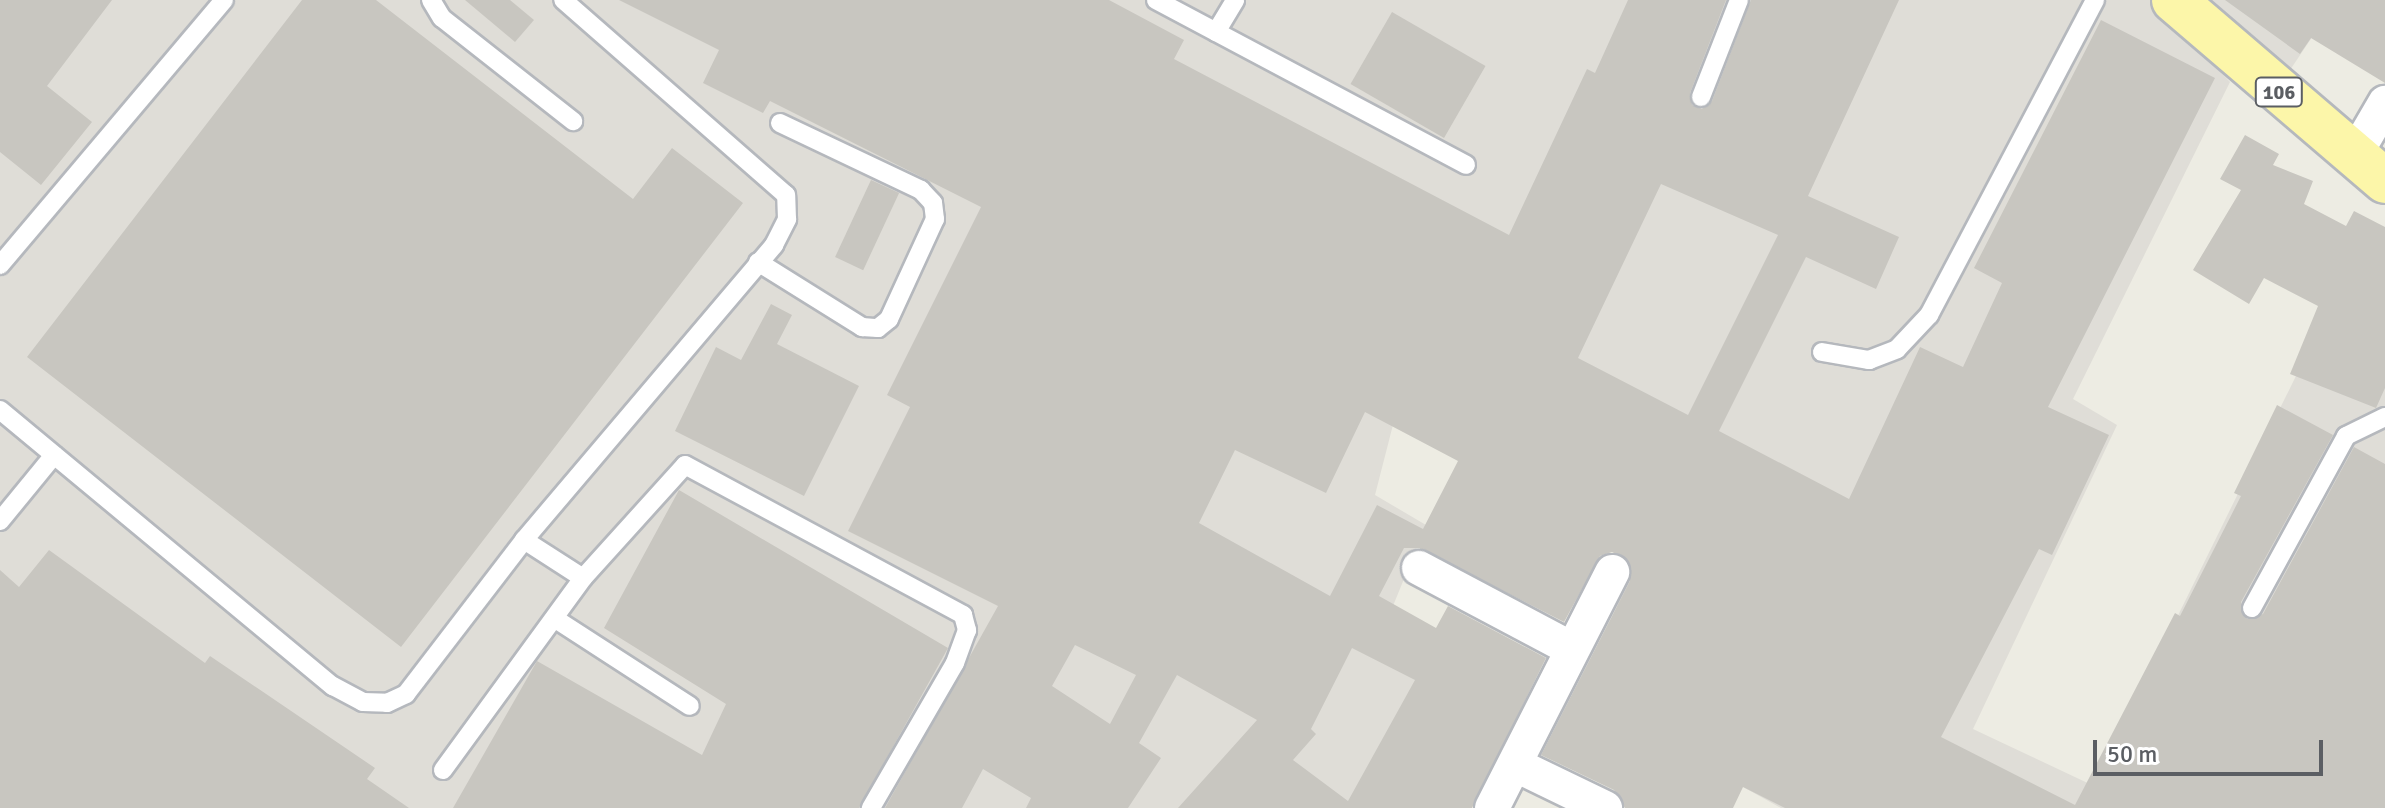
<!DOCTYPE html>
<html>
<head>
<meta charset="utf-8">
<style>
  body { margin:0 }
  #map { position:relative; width:2385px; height:808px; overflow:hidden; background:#edece3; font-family:Signika,sans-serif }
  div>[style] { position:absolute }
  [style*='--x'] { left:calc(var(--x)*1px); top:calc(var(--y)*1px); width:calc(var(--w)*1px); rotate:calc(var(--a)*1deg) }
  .industrial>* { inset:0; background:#dfddd7 }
  .building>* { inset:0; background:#c8c6c0; transform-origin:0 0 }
  .roads { filter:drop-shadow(2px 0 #b5b8bd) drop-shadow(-2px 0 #b5b8bd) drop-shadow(0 2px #b5b8bd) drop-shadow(0 -2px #b5b8bd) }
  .service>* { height:18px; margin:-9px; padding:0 9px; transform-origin:9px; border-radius:9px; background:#fff }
  .minor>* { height:34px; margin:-17px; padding:0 17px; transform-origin:17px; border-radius:17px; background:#fff }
  .primary>* { height:44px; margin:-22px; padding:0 22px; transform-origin:22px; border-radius:22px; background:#fcf6a9 }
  span { translate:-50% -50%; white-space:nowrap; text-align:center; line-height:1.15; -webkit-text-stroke:7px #fff; paint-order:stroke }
  .shield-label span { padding:2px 6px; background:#fff; border:2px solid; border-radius:6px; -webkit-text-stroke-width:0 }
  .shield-label { font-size:20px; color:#5b5e63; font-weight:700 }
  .scale { position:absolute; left:2093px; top:740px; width:230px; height:36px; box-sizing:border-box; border:4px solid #5b5e63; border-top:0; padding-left:10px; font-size:24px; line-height:28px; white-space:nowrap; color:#5b5e63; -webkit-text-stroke:6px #fff; paint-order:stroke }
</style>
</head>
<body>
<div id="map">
  <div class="industrial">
    <i style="clip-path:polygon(0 0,2151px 0,2230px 82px,2073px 399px,2117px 425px,1973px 729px,2094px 786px,2323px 321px,2385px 348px,2385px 808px,1781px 808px,1578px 695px,1635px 565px,1395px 417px,1375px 495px,1426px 525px,1375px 650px,1459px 700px,1400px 808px,0 808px)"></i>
    <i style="clip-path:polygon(2206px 0,2337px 0,2284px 79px)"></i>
  </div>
  <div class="building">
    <i style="clip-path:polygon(0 0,112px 0,47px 86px,92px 122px,41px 185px,0 152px)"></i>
    <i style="clip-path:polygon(302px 0,376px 0,633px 199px,672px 148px,743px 203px,401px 647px,27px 357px)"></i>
    <i style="clip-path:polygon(465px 0,510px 0,534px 20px,515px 42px)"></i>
    <i style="clip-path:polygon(evenodd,619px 0,1109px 0,1184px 40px,1174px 59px,1509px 235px,1587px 69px,1595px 73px,1628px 0,1726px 0,1690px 93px,1692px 105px,1702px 109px,1712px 101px,1751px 0,1899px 0,1808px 196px,1899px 237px,1876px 289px,1806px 257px,1719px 431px,1849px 499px,1920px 347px,1963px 367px,2002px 283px,1974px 268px,2101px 20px,2215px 78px,2048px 407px,2109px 435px,2052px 555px,2039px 549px,1941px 737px,2075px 805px,2175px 613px,2180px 616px,2241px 496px,2234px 493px,2277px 405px,2333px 435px,2241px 602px,2247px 619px,2263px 614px,2354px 447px,2385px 464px,2385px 808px,1785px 808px,1743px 787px,1733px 808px,1625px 808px,1614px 790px,1541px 755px,1630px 581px,1628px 560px,1612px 552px,1600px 556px,1564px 622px,1419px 548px,1404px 548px,1379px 596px,1436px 628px,1448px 606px,1546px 658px,1472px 808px,1178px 808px,1257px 720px,1177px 675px,1139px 743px,1161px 758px,1128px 808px,1026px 808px,1031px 798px,983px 769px,962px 808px,885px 808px,998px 606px,848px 531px,910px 407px,887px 395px,981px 207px,770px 101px,763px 113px,703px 83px,719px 50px,619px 0,1661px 184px,1778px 235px,1688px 415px,1578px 358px,1661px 184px,619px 0,1365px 412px,1458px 461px,1423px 529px,1377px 505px,1330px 596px,1199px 523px,1235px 450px,1326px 493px,1365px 412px,619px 0,1075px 645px,1136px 675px,1110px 724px,1052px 686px,1075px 645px,619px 0,1352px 648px,1415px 680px,1348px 801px,1293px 760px,1316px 734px,1311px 729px,1352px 648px)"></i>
    <i style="clip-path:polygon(2225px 0,2385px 0,2385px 83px,2311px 38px,2300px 54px)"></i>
    <i style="left:1392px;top:12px;width:108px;height:83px;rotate:30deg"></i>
    <i style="clip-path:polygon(2245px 135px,2279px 154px,2273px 165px,2313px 181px,2304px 204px,2346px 226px,2354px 211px,2385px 227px,2385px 388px,2376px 408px,2290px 374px,2318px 306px,2264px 278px,2249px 304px,2193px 270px,2241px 190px,2220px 179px)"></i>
    <i style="left:871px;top:180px;width:31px;height:85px;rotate:25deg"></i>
    <i style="clip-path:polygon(771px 304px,792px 315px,777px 344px,859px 386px,804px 496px,675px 431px,716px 347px,741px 360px)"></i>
    <i style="clip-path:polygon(679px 490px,948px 648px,859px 808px,453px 808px,537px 661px,702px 755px,726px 704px,604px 628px)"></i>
    <i style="clip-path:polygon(49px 550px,205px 663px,210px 656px,375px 768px,367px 779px,409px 808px,0 808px,0 570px,19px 587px)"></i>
  </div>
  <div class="roads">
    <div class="service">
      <i style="--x:431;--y:0;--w:21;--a:59"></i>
      <i style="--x:442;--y:18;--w:167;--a:38.2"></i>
      <i style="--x:1156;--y:0;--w:351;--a:28"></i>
      <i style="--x:1216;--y:32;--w:37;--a:-59"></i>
      <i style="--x:1701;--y:97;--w:104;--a:-68.6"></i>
      <i style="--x:758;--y:262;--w:123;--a:32"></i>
      <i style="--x:862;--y:327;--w:16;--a:4"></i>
      <i style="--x:878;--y:328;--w:14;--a:-39"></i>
      <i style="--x:889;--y:319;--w:110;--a:-65.3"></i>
      <i style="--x:935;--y:219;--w:16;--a:-97"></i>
      <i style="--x:933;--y:203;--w:18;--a:-133"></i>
      <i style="--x:921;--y:190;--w:156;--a:-154.6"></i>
      <i style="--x:0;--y:265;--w:347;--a:-49.8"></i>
      <i style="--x:1822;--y:352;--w:48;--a:9.7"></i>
      <i style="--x:1869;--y:360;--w:30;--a:-21"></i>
      <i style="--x:1897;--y:349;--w:47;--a:-46.7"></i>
      <i style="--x:1929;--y:315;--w:356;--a:-62.2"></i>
      <i style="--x:0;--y:410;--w:433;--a:39.7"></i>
      <i style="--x:333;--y:686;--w:34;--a:28"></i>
      <i style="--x:363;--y:702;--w:24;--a:2"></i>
      <i style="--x:387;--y:703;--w:21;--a:-25"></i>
      <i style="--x:406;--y:694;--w:194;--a:-52.5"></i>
      <i style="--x:524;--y:540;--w:387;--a:-49.7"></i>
      <i style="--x:774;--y:245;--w:29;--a:-63"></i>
      <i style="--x:787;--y:219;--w:24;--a:-92"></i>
      <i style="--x:786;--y:195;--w:296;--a:-138.8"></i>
      <i style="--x:0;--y:521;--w:85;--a:-50.7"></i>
      <i style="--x:524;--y:540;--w:70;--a:32.8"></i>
      <i style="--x:2252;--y:608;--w:196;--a:-61.3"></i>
      <i style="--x:2346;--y:436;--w:43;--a:-26"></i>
      <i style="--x:557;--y:620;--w:158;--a:32.9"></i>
      <i style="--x:443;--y:770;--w:238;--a:-53.9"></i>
      <i style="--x:583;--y:578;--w:152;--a:-47.9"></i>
      <i style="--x:685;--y:465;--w:316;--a:28.3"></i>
      <i style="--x:963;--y:615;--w:16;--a:75"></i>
      <i style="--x:967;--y:630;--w:35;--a:110"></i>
      <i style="--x:955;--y:663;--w:168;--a:120.1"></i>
    </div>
    <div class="minor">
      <i style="--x:2353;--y:158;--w:64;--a:-59.8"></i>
      <i style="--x:1419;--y:568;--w:173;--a:27.9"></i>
      <i style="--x:1516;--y:765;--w:99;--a:25.8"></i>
      <i style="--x:1492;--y:808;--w:265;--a:-63"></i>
    </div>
    <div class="primary">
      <i style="--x:2174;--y:0;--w:278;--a:40.6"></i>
    </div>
  </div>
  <div class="shield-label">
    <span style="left:2279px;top:92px">106</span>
  </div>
  <div class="scale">50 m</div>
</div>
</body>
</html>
